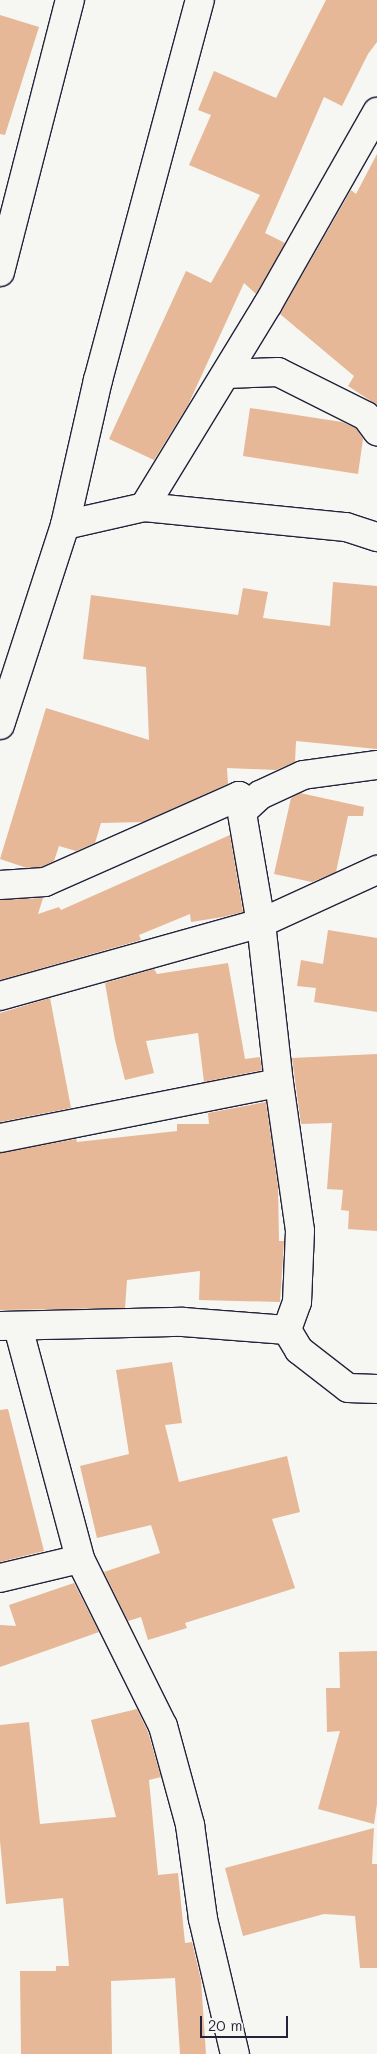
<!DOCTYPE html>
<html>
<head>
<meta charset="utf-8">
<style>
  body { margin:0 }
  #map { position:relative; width:377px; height:2054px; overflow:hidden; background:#f6f6f2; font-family:Mali,sans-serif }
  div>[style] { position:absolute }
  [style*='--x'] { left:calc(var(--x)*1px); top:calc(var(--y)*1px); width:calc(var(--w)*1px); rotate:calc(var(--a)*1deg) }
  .building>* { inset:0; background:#e6b897 }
  .roads { filter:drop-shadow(1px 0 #22223b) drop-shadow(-1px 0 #22223b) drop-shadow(0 1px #22223b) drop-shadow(0 -1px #22223b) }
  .minor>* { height:28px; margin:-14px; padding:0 14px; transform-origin:14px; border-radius:14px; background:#f6f6f2 }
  span { translate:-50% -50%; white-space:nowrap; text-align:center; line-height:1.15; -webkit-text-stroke:5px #f6f6f2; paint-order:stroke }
  .scale { position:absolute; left:200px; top:2016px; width:88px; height:22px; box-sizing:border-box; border:2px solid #22223b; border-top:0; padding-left:6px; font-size:15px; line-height:18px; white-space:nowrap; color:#22223b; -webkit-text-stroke:4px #f6f6f2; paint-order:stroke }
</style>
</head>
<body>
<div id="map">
  <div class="building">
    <i style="clip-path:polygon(326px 0,377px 0,377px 42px,368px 54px,342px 106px,324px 97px,265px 233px,285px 243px,256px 294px,244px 283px,188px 405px,154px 460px,109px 439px,186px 271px,211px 283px,260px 195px,189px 165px,211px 115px,198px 110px,214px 71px,276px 98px)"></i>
    <i style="clip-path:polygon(0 15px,39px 27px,5px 135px,0 134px)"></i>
    <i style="clip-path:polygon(377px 154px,377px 405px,348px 386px,354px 376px,280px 314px,351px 190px,356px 194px)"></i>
    <i style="clip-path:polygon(250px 408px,342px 422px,356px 428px,363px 439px,358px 474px,243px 456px)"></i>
    <i style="clip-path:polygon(333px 582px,377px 586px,377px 749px,296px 741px,295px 762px,276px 770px,227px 768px,228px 784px,143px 822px,101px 823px,95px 843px,76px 851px,59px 846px,54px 861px,41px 867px,27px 868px,0 859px,46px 708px,149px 740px,146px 667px,83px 659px,91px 595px,238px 615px,243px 588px,268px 592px,263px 618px,330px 626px)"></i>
    <i style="clip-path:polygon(300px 793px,364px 807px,363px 816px,348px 816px,336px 872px,312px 882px,274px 874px,291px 798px)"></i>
    <i style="clip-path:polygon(230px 835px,243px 912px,223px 917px,191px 922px,190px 914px,139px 935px,141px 940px,0 980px,0 900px,43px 898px,38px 914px,59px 907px,61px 910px)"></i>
    <i style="clip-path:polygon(328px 930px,377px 938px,377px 1012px,314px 1002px,316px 988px,297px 986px,301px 960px,323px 964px)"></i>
    <i style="clip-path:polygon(228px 963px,245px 1059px,260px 1057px,262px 1070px,204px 1082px,198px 1033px,146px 1041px,154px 1073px,125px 1080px,115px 1040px,105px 983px,154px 969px,157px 974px)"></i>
    <i style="clip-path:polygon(50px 998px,71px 1108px,0 1122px,0 1013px)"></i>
    <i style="clip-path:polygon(377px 1054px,377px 1231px,348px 1229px,349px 1211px,341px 1210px,343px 1190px,327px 1189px,332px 1123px,301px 1124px,292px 1058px)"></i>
    <i style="clip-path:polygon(266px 1102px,278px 1186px,279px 1241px,284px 1241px,280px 1302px,199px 1300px,200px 1271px,127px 1280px,125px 1308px,0 1310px,0 1153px,76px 1139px,77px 1142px,177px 1131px,177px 1124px,209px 1124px,208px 1113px)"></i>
    <i style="clip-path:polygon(172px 1362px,182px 1423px,165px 1425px,179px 1482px,287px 1456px,300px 1512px,272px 1519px,295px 1588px,185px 1623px,187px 1628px,148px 1640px,141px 1617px,128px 1621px,104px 1572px,160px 1553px,151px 1525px,97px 1538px,80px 1466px,129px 1454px,116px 1370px)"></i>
    <i style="clip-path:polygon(8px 1409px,44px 1551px,0 1562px,0 1410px)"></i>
    <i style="clip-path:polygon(74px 1583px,99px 1632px,0 1667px,0 1625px,16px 1626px,9px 1605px)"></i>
    <i style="clip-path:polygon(377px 1651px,377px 1804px,374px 1824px,318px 1809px,340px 1731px,327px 1732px,326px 1688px,340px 1688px,339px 1652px)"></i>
    <i style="clip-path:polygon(137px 1709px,148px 1732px,161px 1777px,149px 1780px,158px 1875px,178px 1873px,185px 1943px,192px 1942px,201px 1980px,206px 2054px,180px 2054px,175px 1978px,111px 1981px,112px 2054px,21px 2054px,20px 1971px,56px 1971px,56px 1966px,69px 1966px,63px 1898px,6px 1904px,0 1841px,0 1725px,29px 1722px,40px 1824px,116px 1817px,91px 1720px)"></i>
    <i style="clip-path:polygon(374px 1828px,372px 1864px,377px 1864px,377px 1968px,360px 1968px,355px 1916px,324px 1914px,243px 1936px,225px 1868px)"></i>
  </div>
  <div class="roads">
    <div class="minor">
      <i style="--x:0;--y:272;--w:281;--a:-75.6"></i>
      <i style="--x:226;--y:374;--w:52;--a:-2.2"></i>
      <i style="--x:278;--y:372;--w:98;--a:26.6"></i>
      <i style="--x:366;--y:416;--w:19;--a:54"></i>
      <i style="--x:144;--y:507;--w:238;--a:-58.6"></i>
      <i style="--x:268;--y:304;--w:221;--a:-60.4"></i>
      <i style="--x:65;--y:525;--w:81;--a:-12.8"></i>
      <i style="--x:144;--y:507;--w:203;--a:5.7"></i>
      <i style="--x:346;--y:527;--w:33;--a:18"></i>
      <i style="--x:0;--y:725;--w:210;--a:-72"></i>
      <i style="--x:65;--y:525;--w:149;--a:-77.2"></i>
      <i style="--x:98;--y:380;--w:393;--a:-75"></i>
      <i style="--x:239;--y:796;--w:129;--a:80.2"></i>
      <i style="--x:261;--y:923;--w:161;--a:83.6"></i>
      <i style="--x:279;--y:1083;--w:149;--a:81.9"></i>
      <i style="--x:300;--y:1231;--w:71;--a:92.4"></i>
      <i style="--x:297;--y:1302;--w:30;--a:110"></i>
      <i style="--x:287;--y:1330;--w:23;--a:59"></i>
      <i style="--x:299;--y:1350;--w:62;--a:37.8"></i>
      <i style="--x:348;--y:1388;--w:29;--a:2"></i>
      <i style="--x:0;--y:885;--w:45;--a:-3.8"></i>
      <i style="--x:45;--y:882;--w:212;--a:-23.9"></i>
      <i style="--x:239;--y:796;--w:14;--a:65"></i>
      <i style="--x:245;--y:809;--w:21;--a:-43"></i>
      <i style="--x:260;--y:795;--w:47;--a:-24.9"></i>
      <i style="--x:303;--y:775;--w:75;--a:-7.7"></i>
      <i style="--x:0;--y:996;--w:271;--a:-15.6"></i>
      <i style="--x:261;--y:923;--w:128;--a:-24.6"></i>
      <i style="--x:0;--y:1138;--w:284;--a:-11.2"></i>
      <i style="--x:1;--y:1326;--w:182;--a:-1.3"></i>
      <i style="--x:183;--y:1322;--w:104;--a:4.4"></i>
      <i style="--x:18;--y:1327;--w:240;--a:75"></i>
      <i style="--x:80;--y:1559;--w:186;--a:63.6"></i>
      <i style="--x:163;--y:1726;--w:103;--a:74.7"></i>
      <i style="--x:190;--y:1825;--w:95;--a:82.1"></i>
      <i style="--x:203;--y:1919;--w:139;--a:76.7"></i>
      <i style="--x:0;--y:1578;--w:82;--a:-13.4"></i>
    </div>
  </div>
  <div class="scale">20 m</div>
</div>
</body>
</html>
